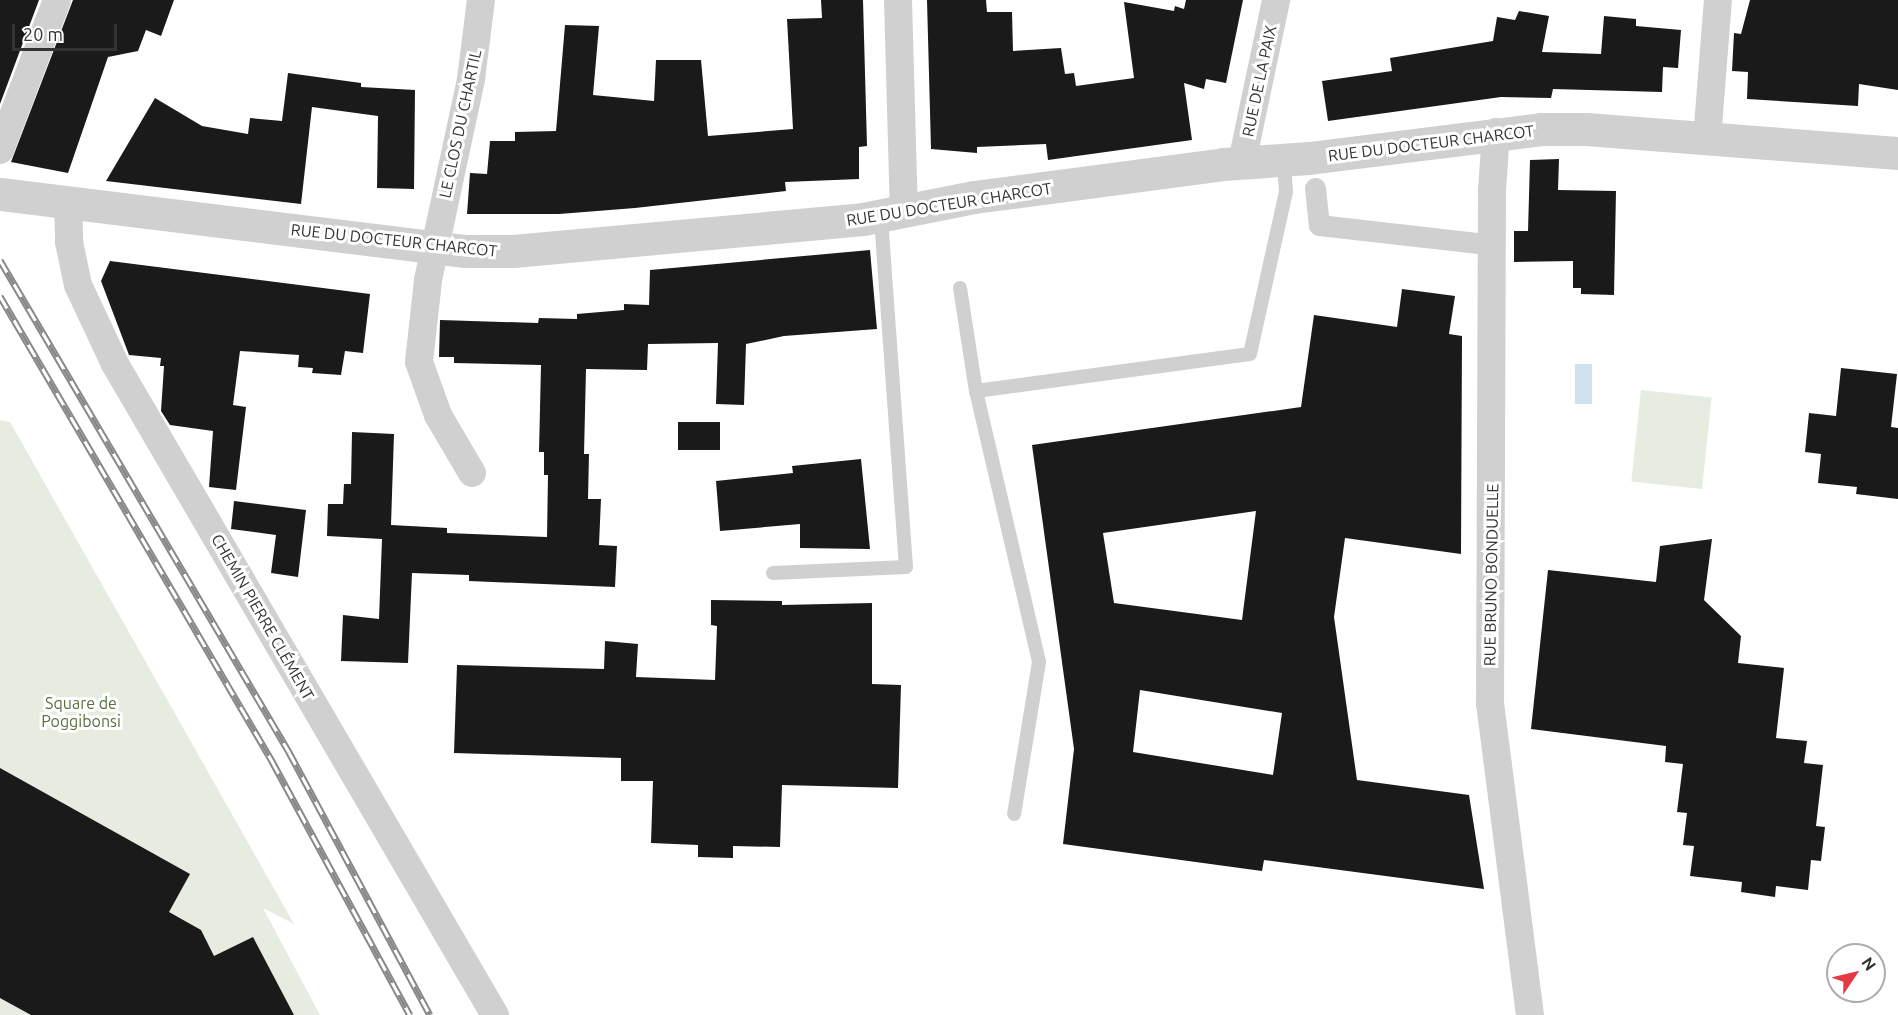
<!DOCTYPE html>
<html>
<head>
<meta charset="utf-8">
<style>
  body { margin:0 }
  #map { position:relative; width:1898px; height:1015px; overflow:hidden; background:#fff; font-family:Ubuntu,sans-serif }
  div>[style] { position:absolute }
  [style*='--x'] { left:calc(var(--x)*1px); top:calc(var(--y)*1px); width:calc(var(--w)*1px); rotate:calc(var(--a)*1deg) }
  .green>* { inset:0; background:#e6ecdf; transform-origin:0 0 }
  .water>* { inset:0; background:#cfe2ee; transform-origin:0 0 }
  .building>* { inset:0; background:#1a1a1a; transform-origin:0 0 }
  .service>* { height:14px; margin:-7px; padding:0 7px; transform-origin:7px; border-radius:7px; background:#d0d0d0 }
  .pedestrian>* { height:21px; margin:-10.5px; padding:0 10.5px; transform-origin:10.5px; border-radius:10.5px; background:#d0d0d0 }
  .minor>* { height:28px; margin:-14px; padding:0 14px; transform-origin:14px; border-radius:14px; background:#d0d0d0 }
  .tertiary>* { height:33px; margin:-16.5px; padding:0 16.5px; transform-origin:16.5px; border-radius:16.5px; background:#d0d0d0 }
  .rail>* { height:7px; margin-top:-3.5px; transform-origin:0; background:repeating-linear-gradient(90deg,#fff 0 14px,#888 0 28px); box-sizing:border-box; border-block:2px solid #888 }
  span { translate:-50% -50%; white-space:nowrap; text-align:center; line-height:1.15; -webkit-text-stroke:6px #fff; paint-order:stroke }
  .street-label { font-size:16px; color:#333 }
  .park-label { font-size:16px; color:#56703f }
  .north { position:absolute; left:1826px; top:943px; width:60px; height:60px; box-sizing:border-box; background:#fff; border:2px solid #adadad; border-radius:50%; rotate:55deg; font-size:16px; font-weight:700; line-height:24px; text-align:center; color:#333 }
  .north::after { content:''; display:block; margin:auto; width:21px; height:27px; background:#e63946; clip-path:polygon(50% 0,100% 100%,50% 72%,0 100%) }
  .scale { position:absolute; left:12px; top:24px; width:105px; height:27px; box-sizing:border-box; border:3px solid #333; border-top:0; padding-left:8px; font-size:18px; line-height:21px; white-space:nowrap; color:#333; -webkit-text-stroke:4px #fff; paint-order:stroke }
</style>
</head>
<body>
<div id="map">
  <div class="green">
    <i style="left:1641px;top:390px;width:71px;height:92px;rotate:6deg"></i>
    <i style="clip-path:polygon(0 420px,10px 422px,294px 924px,263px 908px,320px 1015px,0 1015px)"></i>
  </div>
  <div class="water">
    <i style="left:1575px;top:364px;width:17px;height:40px"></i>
  </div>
  <div class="building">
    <i style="clip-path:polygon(0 0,39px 0,0 104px)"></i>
    <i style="clip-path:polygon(73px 0,174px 0,161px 36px,146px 30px,138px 51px,108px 57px,68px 173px,11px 162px)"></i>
    <i style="clip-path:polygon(821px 0,863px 0,867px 146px,859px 147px,859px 179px,785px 182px,786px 191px,635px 208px,559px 214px,467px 214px,470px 173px,487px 174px,490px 141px,515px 141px,515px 132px,556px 131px,565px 25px,599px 26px,593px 95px,654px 101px,656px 60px,701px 60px,708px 136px,793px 129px,787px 19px,822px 18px)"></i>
    <i style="clip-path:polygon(927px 0,986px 0,987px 12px,1012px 12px,1013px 51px,1061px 48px,1065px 74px,1074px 73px,1076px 86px,1134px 78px,1124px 2px,1174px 11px,1175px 6px,1184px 9px,1186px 0,1243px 0,1226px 83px,1206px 79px,1204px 89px,1184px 83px,1192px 140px,1048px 160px,1046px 144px,977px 147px,977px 153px,931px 149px)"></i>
    <i style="clip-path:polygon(1750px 0,1898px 0,1898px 90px,1859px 84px,1858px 106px,1747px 99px,1748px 72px,1732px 71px,1734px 33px,1741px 34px)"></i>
    <i style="clip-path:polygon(1519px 11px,1549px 16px,1542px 52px,1601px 54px,1604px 16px,1636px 19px,1636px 26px,1681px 30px,1678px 68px,1663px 67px,1662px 92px,1553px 89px,1551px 98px,1501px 97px,1328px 121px,1322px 81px,1392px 71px,1390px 58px,1493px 41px,1497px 17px,1515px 20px)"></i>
    <i style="clip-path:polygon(288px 73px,361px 83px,361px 87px,415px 90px,414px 189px,377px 188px,378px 116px,312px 107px,301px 204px,106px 181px,155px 98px,202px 126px,248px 134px,250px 118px,282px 121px)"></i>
    <i style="clip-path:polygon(1559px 159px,1558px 190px,1616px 191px,1614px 295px,1581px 294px,1581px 288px,1573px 288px,1573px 261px,1514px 262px,1514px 231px,1528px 231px,1530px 160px)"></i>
    <i style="clip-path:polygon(870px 250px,877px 329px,784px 336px,746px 344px,744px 405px,716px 404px,718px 343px,648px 344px,647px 370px,586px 369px,584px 454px,589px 454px,588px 499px,601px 499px,599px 545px,617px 546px,615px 587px,469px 581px,469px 575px,412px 573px,408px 663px,341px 661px,343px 615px,379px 619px,382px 539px,327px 536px,328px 504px,343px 504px,344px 484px,351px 484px,352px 432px,394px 434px,391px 525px,447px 528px,447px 533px,547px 537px,548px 475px,544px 475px,544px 452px,539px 452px,541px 365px,454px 363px,454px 357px,439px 357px,440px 320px,538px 323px,539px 318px,577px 319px,577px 314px,624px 310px,624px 304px,649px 305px,650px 270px)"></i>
    <i style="clip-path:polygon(110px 261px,370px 294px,363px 353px,345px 351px,341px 375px,312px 373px,313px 368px,298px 367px,299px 355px,240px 351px,233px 405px,246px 407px,236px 490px,209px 487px,213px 431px,170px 425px,161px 411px,164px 366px,160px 366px,161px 358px,129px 355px,101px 281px)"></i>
    <i style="clip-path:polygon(evenodd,1402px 289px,1455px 296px,1449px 334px,1462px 336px,1461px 554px,1345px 538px,1334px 617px,1357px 780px,1469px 795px,1484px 889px,1264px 860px,1262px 871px,1063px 844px,1074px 749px,1032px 445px,1301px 407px,1314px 315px,1397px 327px,1402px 289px,1256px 511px,1242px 620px,1114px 603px,1103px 533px,1256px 511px,1402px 289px,1140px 690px,1282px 713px,1273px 775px,1133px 752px,1140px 690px)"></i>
    <i style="clip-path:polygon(1841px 368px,1897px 374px,1891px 427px,1898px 428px,1898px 499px,1856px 494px,1857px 487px,1818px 483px,1821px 454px,1805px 452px,1809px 413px,1836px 416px)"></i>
    <i style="left:678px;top:422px;width:42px;height:28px"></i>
    <i style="clip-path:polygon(861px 459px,870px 549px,800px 548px,800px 524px,720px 531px,716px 481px,793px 473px,792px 466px)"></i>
    <i style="clip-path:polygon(234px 501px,306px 510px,298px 577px,271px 573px,276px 535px,231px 529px)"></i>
    <i style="clip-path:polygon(1712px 539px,1704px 600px,1741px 636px,1738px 663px,1784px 668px,1776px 738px,1807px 741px,1804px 763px,1823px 765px,1816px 826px,1825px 827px,1821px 861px,1811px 860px,1808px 890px,1776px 886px,1775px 897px,1741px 892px,1742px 882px,1690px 876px,1694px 846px,1683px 845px,1687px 813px,1677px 812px,1683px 764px,1665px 762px,1666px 746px,1531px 729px,1548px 570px,1656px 582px,1660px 546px)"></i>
    <i style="clip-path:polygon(711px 600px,782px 601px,782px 605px,872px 603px,872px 684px,901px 685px,898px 788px,782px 785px,780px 847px,733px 846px,733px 858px,698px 857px,698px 845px,651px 843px,653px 781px,621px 781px,621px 758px,454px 753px,457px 665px,604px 669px,605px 641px,638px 644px,636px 677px,715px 680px,717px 626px,711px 625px)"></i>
    <i style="clip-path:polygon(0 768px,190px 874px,169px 912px,201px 930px,214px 956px,253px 937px,294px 1015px,31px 1015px,0 998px)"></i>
  </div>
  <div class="service">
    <i style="--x:960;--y:288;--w:104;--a:81.2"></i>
    <i style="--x:976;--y:391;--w:276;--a:-7.7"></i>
    <i style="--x:1250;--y:354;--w:166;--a:-77.5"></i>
    <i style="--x:1286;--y:192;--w:32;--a:-94"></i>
    <i style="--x:976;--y:391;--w:278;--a:76.9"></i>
    <i style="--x:1039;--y:662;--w:154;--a:99.3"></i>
    <i style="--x:773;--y:573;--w:133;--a:-2.6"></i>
    <i style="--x:906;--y:567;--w:352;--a:-94.1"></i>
  </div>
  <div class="pedestrian">
    <i style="--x:1315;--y:188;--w:37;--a:84"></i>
    <i style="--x:1319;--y:225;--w:176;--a:6.5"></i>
  </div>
  <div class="minor">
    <i style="--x:898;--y:0;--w:211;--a:88.4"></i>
    <i style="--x:1496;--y:132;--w:58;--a:93.9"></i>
    <i style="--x:1492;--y:190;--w:513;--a:90.22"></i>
    <i style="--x:1490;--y:703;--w:315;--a:82.7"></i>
    <i style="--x:1707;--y:139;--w:139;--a:-85.5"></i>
    <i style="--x:0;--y:150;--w:160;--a:-69.2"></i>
    <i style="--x:1242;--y:162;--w:166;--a:-78.1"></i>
    <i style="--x:68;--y:205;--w:37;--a:88"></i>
    <i style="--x:69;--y:242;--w:44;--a:78.2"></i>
    <i style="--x:78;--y:285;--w:87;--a:64.9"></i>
    <i style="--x:115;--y:364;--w:754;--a:59.73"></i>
    <i style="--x:472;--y:473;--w:67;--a:-120.4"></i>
    <i style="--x:438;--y:415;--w:56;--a:-109.7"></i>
    <i style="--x:419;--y:362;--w:82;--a:-83.7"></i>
    <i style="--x:428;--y:280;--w:206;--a:-77.9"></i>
    <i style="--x:471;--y:79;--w:80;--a:-82.8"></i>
  </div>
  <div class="tertiary">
    <i style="--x:0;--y:194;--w:469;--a:7"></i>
    <i style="--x:466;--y:251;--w:47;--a:0"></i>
    <i style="--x:513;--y:251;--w:351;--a:-5.2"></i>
    <i style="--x:863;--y:219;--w:113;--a:-11.2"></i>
    <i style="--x:974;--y:197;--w:251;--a:-7.5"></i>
    <i style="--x:1223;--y:164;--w:86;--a:-4"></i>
    <i style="--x:1309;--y:158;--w:234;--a:-7.1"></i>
    <i style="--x:1541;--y:129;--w:45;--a:0"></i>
    <i style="--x:1586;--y:129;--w:313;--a:4.4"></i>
  </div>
  <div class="rail">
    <i style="--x:0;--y:260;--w:571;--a:59.57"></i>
    <i style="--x:289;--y:752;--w:298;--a:61.8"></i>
    <i style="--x:0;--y:296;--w:539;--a:59.67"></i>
    <i style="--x:272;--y:761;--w:289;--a:61.5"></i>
  </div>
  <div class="street-label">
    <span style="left:1259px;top:81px;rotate:-78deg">RUE DE LA PAIX</span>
    <span style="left:460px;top:124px;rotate:-78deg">LE CLOS DU CHARTIL</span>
    <span style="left:1431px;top:143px;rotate:-7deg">RUE DU DOCTEUR CHARCOT</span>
    <span style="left:949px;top:204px;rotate:-9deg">RUE DU DOCTEUR CHARCOT</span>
    <span style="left:394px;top:240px;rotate:6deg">RUE DU DOCTEUR CHARCOT</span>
    <span style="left:1491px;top:575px;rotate:-89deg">RUE BRUNO BONDUELLE</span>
    <span style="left:263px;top:617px;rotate:60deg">CHEMIN PIERRE CLÉMENT</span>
  </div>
  <div class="park-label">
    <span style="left:81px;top:712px">Square de<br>Poggibonsi</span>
  </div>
  <div class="north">N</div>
  <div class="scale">20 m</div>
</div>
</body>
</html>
